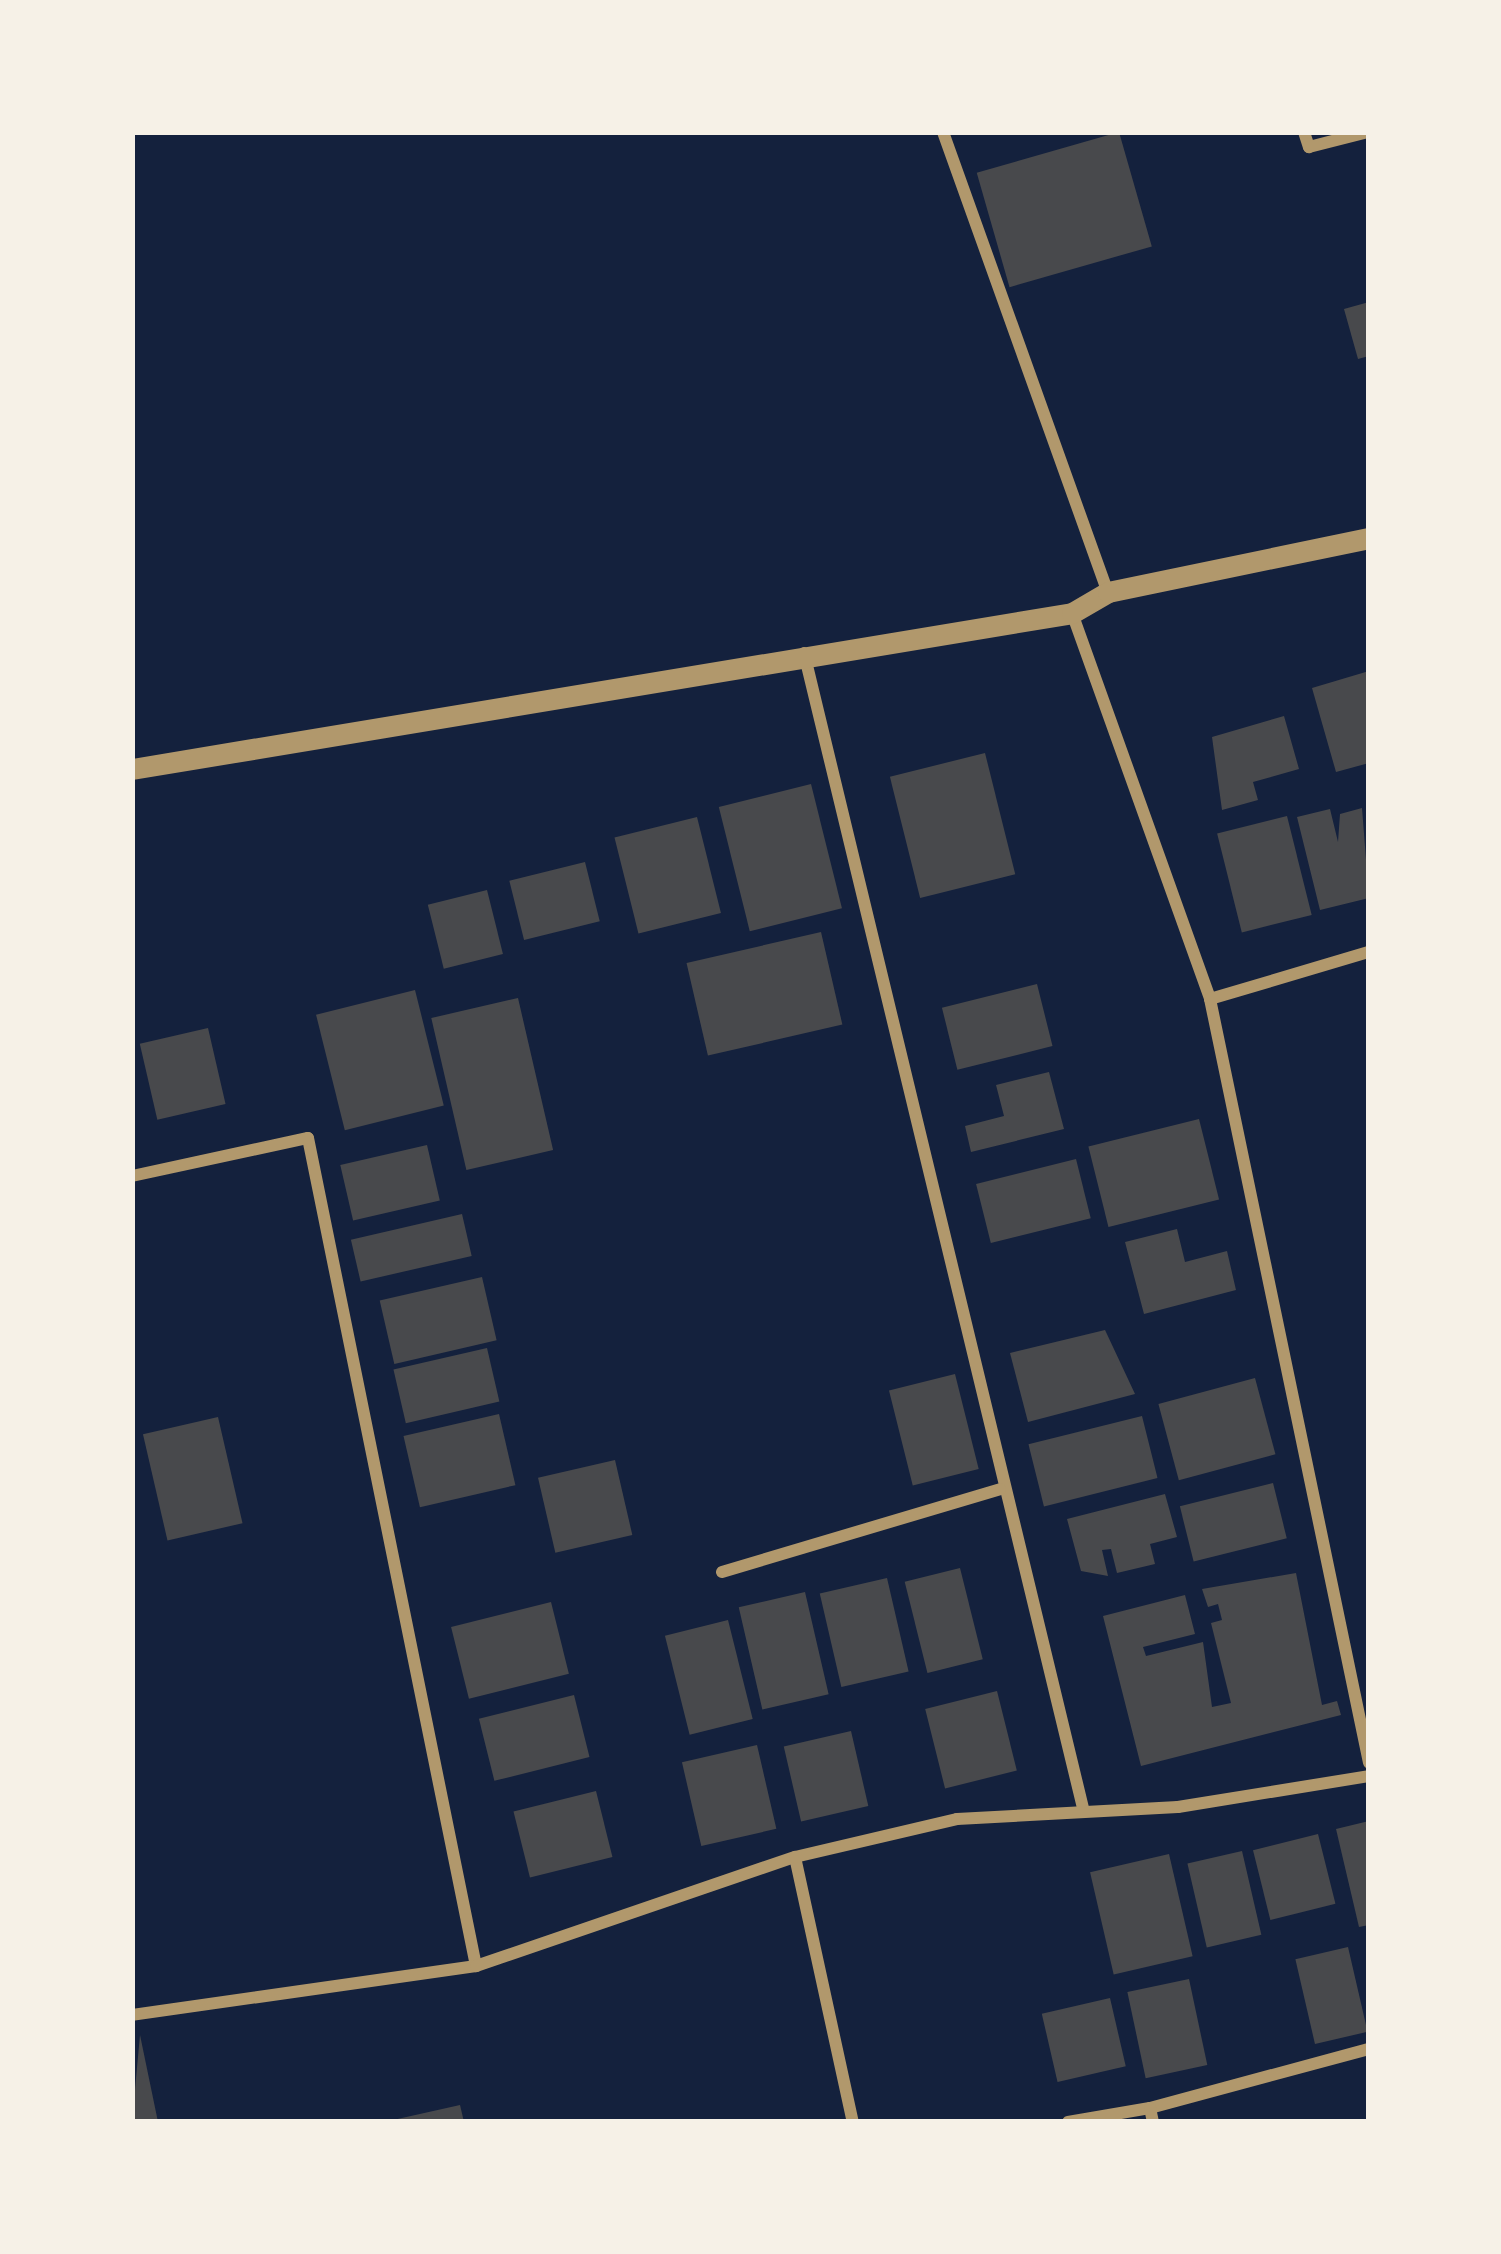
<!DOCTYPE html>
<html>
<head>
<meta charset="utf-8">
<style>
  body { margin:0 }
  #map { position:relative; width:1501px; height:2254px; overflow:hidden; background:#14213d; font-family:Figtree,sans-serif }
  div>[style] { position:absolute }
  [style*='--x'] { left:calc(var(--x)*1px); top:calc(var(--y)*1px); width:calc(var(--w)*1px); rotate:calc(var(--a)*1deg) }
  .building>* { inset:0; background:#48494c; transform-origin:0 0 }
  .minor>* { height:12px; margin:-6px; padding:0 6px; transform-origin:6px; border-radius:6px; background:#b1986c }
  .tertiary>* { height:21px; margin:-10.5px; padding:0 10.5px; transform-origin:10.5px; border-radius:10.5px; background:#b1986c }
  span { translate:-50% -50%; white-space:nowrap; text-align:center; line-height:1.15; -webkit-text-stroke:12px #f6f1e7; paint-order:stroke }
  .frame { position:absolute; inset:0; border:135px solid #f6f1e7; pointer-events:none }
</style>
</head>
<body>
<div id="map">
  <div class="building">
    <i style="left:1119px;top:132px;width:119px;height:148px;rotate:74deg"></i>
    <i style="clip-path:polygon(1369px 302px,1369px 356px,1358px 359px,1344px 309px)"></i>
    <i style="clip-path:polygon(1369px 671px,1369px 763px,1336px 772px,1312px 688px)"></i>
    <i style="clip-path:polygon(1284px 716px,1299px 769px,1253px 782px,1258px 800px,1222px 810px,1212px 737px)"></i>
    <i style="left:985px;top:753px;width:125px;height:98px;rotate:76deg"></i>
    <i style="left:811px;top:784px;width:128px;height:95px;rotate:76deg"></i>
    <i style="clip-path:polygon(1362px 808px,1369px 898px,1320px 910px,1297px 817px,1330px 809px,1338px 842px,1340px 814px)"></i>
    <i style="left:1287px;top:816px;width:102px;height:72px;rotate:76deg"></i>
    <i style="left:697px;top:817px;width:99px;height:85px;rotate:76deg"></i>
    <i style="left:585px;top:862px;width:61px;height:78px;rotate:76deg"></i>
    <i style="left:487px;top:890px;width:66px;height:61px;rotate:76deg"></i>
    <i style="left:821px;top:932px;width:95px;height:138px;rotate:77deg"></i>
    <i style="left:1037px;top:984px;width:64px;height:98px;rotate:76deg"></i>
    <i style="left:415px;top:990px;width:119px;height:102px;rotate:76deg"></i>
    <i style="left:518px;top:998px;width:156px;height:89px;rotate:77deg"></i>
    <i style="left:208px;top:1028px;width:78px;height:70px;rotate:77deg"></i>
    <i style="clip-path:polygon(1049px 1072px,1064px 1129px,971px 1152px,965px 1126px,1004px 1116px,996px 1085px)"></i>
    <i style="left:1199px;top:1119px;width:83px;height:114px;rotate:76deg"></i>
    <i style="left:427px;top:1145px;width:57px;height:89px;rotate:77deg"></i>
    <i style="left:1076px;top:1159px;width:61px;height:103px;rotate:76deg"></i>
    <i style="left:462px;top:1214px;width:43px;height:114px;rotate:77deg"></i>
    <i style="clip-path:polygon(1177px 1229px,1185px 1262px,1227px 1251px,1236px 1290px,1144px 1314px,1125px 1242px)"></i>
    <i style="left:482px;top:1277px;width:65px;height:105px;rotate:77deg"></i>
    <i style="clip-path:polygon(1105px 1330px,1135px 1394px,1028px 1422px,1010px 1353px)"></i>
    <i style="left:487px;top:1348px;width:55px;height:96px;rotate:77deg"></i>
    <i style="left:955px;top:1374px;width:98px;height:68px;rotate:76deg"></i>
    <i style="left:1255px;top:1378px;width:79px;height:100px;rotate:75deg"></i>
    <i style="left:499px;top:1414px;width:73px;height:98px;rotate:77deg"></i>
    <i style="left:1142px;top:1416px;width:64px;height:117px;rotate:76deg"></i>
    <i style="left:218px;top:1417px;width:109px;height:77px;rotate:77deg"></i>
    <i style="left:615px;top:1460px;width:77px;height:79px;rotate:77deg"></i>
    <i style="left:1273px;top:1483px;width:57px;height:96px;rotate:76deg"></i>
    <i style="clip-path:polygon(1165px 1494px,1177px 1537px,1150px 1544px,1155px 1564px,1117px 1573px,1111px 1549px,1102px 1550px,1108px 1576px,1081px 1571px,1067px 1519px)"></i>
    <i style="left:960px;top:1568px;width:94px;height:57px;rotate:76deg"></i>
    <i style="clip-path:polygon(1296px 1573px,1322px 1705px,1337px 1701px,1341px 1715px,1141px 1766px,1103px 1616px,1185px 1595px,1195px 1634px,1143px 1647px,1146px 1656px,1203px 1642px,1212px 1707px,1231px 1703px,1211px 1623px,1222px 1620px,1218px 1604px,1208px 1607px,1202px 1589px)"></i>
    <i style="left:887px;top:1578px;width:96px;height:69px;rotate:77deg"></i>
    <i style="left:805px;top:1592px;width:105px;height:68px;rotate:77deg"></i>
    <i style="left:551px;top:1602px;width:74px;height:103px;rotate:76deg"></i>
    <i style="left:728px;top:1620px;width:102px;height:65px;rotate:76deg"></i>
    <i style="left:997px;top:1691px;width:82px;height:74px;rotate:76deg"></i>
    <i style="left:574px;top:1695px;width:64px;height:98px;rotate:76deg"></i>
    <i style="left:851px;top:1731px;width:77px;height:69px;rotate:77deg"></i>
    <i style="left:757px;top:1745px;width:86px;height:77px;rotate:77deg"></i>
    <i style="left:596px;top:1791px;width:68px;height:85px;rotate:76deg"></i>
    <i style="clip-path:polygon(1369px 1821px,1369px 1925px,1359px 1927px,1336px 1829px)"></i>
    <i style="left:1318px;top:1834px;width:72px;height:67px;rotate:76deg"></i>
    <i style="left:1242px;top:1851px;width:86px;height:56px;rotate:77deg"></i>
    <i style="left:1169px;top:1854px;width:105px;height:81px;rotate:77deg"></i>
    <i style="left:1348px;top:1947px;width:87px;height:54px;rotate:77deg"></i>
    <i style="left:1189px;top:1979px;width:88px;height:63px;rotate:78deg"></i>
    <i style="left:1110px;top:1998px;width:70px;height:70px;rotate:77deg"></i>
    <i style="clip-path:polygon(140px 2035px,158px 2122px,132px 2122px)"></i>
    <i style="clip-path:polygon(460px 2105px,464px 2122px,394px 2122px,393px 2120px)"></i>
  </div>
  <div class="minor">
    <i style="--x:943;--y:132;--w:489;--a:70.3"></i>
    <i style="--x:1304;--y:132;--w:16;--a:72"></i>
    <i style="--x:1309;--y:147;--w:61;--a:-14.3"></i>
    <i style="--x:1072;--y:613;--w:410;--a:70.3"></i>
    <i style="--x:1210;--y:999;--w:780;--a:78.24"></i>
    <i style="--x:804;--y:653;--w:1192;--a:76.42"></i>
    <i style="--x:1210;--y:999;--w:166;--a:-16.5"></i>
    <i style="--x:132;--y:1176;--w:180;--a:-12.2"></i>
    <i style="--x:308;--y:1138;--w:845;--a:78.53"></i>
    <i style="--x:476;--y:1966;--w:347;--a:171.9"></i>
    <i style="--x:722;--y:1572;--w:290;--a:-16.6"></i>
    <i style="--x:795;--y:1857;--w:271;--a:77.7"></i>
    <i style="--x:476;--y:1966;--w:337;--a:-18.9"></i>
    <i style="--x:795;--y:1857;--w:166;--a:-13.2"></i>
    <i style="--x:957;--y:1819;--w:221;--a:-3.1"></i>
    <i style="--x:1178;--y:1807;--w:193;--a:-9.2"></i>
    <i style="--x:1150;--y:2108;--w:227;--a:-15.1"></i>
    <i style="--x:1068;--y:2122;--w:83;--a:-9.7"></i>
    <i style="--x:1150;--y:2108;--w:14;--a:78"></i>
  </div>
  <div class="tertiary">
    <i style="--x:132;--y:769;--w:953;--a:-9.42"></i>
    <i style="--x:1072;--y:613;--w:42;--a:-30.3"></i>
    <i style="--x:1108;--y:592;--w:267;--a:-11.7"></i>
  </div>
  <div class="frame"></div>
</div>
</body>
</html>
